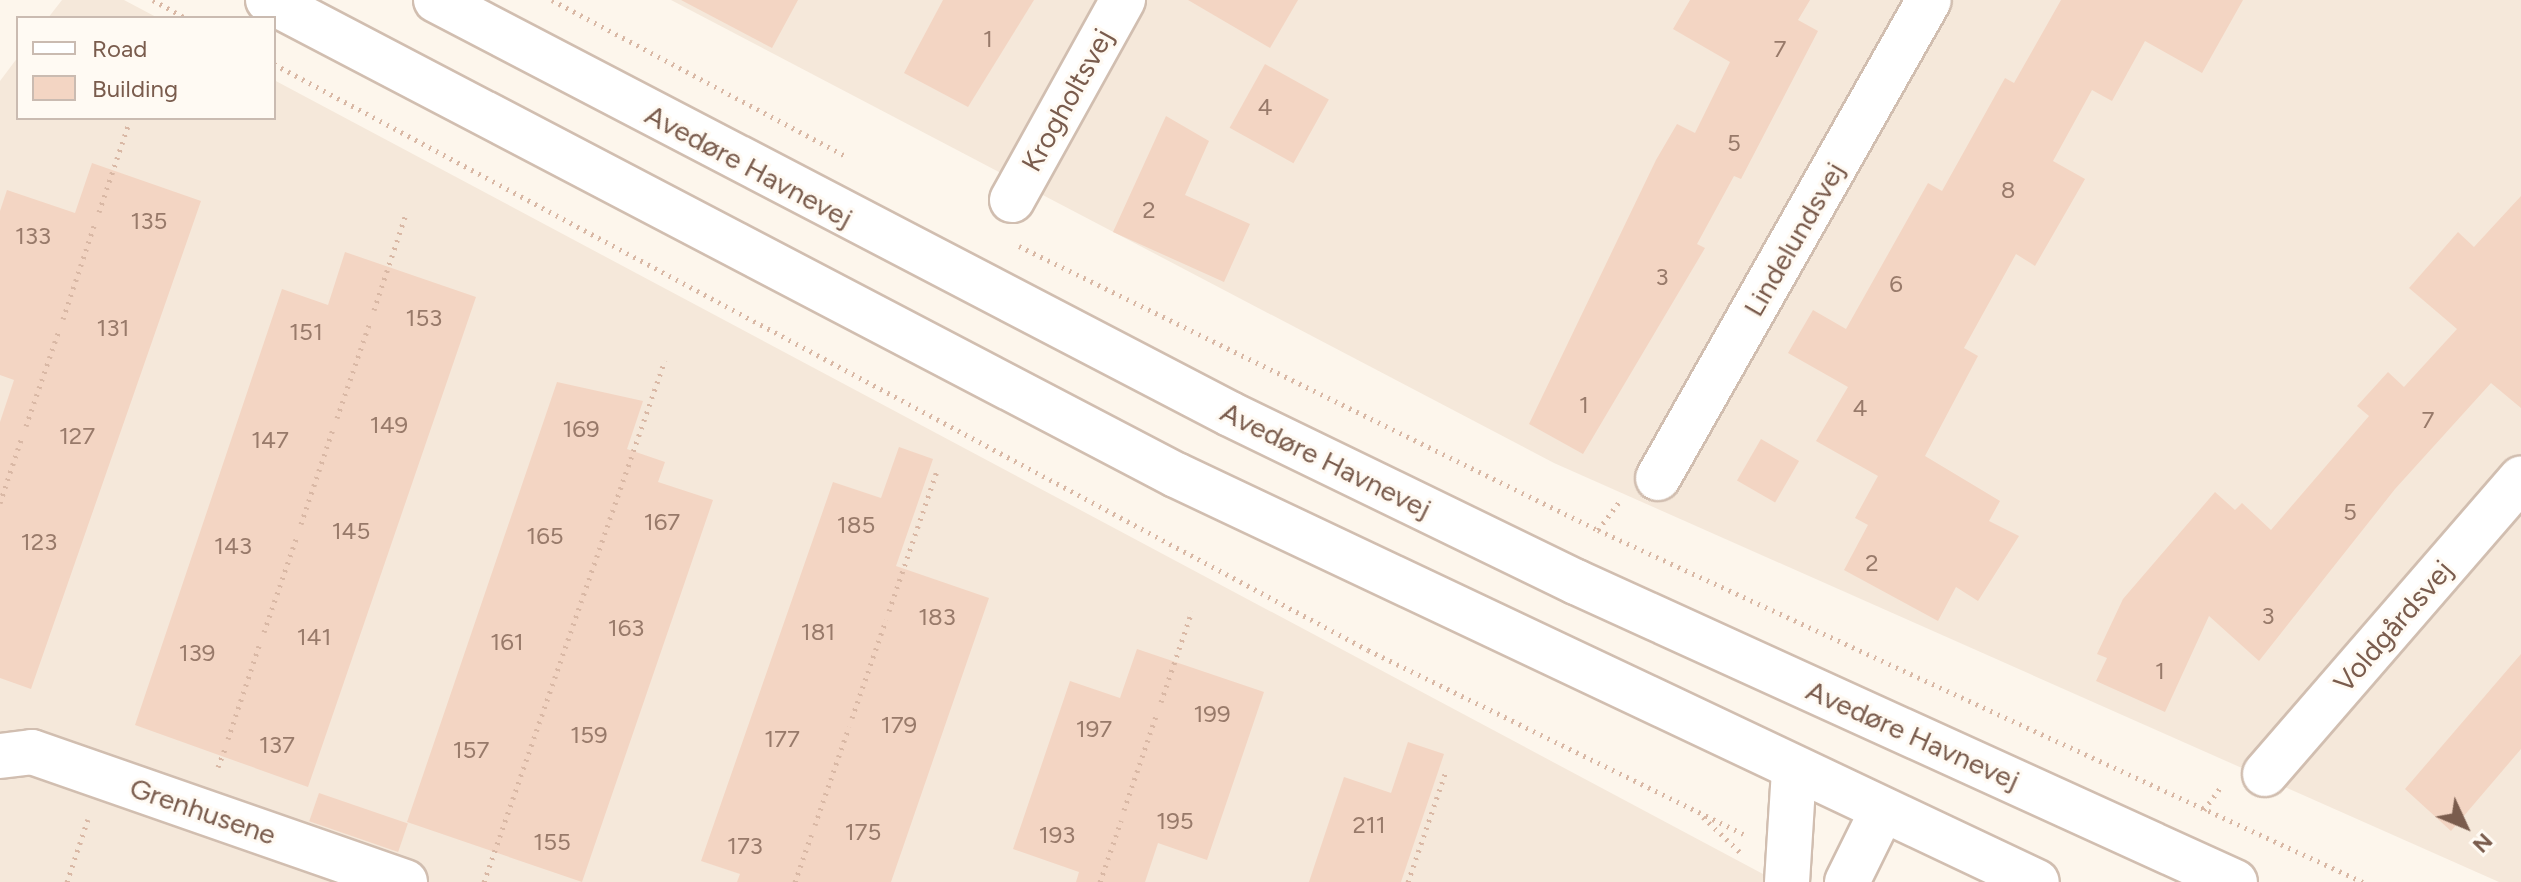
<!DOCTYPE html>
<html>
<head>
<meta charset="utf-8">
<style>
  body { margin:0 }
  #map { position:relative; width:2521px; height:882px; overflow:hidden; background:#fdf6ec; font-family:Figtree,sans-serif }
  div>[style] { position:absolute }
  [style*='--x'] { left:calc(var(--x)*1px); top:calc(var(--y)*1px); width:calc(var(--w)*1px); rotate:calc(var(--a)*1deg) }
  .residential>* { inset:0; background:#f5e8da }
  .building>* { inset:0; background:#f3d5c3; transform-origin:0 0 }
  .path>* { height:5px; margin-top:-2.5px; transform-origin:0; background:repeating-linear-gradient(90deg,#d9b8a5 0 2px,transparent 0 8px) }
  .roads { filter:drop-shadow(2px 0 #d1beb0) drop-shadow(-2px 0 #d1beb0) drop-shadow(0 2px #d1beb0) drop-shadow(0 -2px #d1beb0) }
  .minor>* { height:44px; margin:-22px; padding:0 22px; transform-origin:22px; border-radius:22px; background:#fff }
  span { translate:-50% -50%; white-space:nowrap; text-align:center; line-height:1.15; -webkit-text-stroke:6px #fffaf3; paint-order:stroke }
  .number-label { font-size:24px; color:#987a6a }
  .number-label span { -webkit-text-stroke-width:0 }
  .street-label { font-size:28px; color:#7a5c4d }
  .legend { position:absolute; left:16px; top:16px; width:260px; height:104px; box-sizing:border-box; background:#fffaf3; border:2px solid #cabbb1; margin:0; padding:10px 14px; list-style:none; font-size:24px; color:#7a5c4d }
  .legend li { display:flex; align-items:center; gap:16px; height:40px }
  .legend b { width:40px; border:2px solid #cabbb1 }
  .north { position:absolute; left:2425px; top:786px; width:80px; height:80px; -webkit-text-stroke:6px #fffaf3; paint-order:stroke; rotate:134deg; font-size:22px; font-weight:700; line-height:32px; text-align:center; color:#7a5c4d }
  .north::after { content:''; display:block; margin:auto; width:28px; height:36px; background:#7a5c4d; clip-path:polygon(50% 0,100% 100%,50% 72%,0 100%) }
</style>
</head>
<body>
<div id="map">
  <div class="residential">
    <i style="clip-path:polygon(62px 0,124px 0,158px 18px,48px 18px)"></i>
    <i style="clip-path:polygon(671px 0,2521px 0,2521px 882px,2499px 882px,1554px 463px)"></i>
    <i style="clip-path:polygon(18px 57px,18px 118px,274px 118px,274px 80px,1778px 882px,0 882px,0 81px)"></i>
  </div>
  <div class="building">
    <i style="clip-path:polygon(681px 0,798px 0,772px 48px)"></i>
    <i style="clip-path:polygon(943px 0,1034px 0,968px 107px,904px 73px)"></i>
    <i style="clip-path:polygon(1188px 0,1298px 0,1270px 48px)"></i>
    <i style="clip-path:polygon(1690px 0,1810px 0,1798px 20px,1818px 31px,1741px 179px,1734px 176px,1697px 244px,1705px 248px,1583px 454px,1529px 424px,1656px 160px,1677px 124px,1695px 133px,1730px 62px,1673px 29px)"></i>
    <i style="clip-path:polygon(2061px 0,2243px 0,2202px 73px,2145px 41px,2112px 101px,2092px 90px,2053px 161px,2085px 179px,2035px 266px,2016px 254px,1964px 348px,1978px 356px,1925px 456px,2000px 501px,1989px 521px,2019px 536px,1978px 601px,1956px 587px,1938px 621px,1844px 570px,1868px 525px,1855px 518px,1878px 476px,1816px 441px,1848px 387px,1788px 353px,1813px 310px,1846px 329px,1928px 183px,1942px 191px,2005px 78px,2014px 83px)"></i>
    <i style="left:1265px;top:64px;width:73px;height:73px;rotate:29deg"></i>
    <i style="clip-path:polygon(1166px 116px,1209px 141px,1185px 195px,1250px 224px,1224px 282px,1113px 232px)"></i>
    <i style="clip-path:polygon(92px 163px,201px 201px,31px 689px,0 678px,0 422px,14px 380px,0 375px,0 211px,7px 190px,75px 213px)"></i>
    <i style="clip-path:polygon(2521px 196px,2521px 408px,2491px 383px,2395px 489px,2259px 661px,2209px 616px,2165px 712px,2096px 681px,2107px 658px,2097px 654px,2123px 599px,2215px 492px,2235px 510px,2242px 503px,2271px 530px,2369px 416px,2357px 406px,2388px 372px,2404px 387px,2457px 329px,2409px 288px,2458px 232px,2474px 247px)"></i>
    <i style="clip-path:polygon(345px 252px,476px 297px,308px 787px,135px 725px,282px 289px,328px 305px)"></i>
    <i style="clip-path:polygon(557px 382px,643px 401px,627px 449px,665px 462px,658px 482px,713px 500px,582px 882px,407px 822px)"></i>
    <i style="left:1761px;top:439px;width:44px;height:48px;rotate:30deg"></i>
    <i style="clip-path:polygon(899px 447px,933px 459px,896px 566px,989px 598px,891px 882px,737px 882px,740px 874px,701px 861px,833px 482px,881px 498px)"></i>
    <i style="clip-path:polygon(1137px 649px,1264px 692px,1207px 860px,1158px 843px,1145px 882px,1076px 882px,1079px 872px,1013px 849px,1070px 681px,1120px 698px)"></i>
    <i style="clip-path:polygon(2521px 654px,2521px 749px,2451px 831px,2405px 789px)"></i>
    <i style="clip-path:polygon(1408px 742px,1444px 754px,1401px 882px,1309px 882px,1344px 777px,1391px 793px)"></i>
    <i style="left:319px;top:793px;width:94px;height:30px;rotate:19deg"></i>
  </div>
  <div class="path">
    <i style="--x:153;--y:0;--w:38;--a:29"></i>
    <i style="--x:552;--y:0;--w:334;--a:28"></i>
    <i style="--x:274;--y:64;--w:1241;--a:28.18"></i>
    <i style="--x:1368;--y:650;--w:418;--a:26.1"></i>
    <i style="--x:99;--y:212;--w:94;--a:-71.4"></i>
    <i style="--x:1019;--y:246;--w:645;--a:26.13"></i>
    <i style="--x:1598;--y:530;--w:842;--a:24.71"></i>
    <i style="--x:374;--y:310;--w:101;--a:-71.6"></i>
    <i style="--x:63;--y:319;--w:101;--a:-71.6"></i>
    <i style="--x:337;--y:418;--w:102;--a:-71"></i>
    <i style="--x:26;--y:426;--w:102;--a:-71"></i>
    <i style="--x:0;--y:503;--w:70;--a:-71.6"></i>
    <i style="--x:301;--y:524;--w:100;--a:-71.4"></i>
    <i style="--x:1598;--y:530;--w:38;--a:-53"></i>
    <i style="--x:889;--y:611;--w:151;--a:-71.1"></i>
    <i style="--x:264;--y:632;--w:102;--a:-71"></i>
    <i style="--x:1161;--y:702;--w:96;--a:-71.2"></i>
    <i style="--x:852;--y:718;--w:104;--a:-70.9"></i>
    <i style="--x:228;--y:739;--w:101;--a:-71.6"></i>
    <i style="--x:218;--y:767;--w:19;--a:-69"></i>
    <i style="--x:1124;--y:810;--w:102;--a:-71.2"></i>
    <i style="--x:2204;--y:810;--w:27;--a:-54"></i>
    <i style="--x:1703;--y:817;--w:54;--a:43.5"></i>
    <i style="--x:815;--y:825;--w:104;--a:-70.9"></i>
    <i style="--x:67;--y:882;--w:66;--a:-71.6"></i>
    <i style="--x:484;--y:882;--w:552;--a:-70.88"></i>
    <i style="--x:795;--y:882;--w:52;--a:-70.9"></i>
    <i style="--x:1100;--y:882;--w:65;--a:-71"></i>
    <i style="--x:1408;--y:882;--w:117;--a:-71.1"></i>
  </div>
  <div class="roads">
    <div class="minor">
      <i style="--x:268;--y:0;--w:1025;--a:27.62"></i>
      <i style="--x:1176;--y:475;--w:952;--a:25.3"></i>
      <i style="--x:436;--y:0;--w:895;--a:27.54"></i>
      <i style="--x:1230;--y:414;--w:385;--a:25.9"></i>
      <i style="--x:1576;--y:582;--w:724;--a:24.48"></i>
      <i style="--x:1012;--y:200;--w:229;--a:-61"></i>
      <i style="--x:1658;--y:478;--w:549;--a:-60.45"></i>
      <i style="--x:0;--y:756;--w:32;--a:-7"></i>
      <i style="--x:32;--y:752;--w:395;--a:19.2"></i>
      <i style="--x:2265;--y:774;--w:391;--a:-49.1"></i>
      <i style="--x:1787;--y:882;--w:111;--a:-86.4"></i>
      <i style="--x:1847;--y:882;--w:79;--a:-63.8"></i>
    </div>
  </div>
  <div class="number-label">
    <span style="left:988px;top:39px">1</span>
    <span style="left:1780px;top:49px">7</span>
    <span style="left:1265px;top:107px">4</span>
    <span style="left:1734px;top:143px">5</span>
    <span style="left:2008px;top:190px">8</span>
    <span style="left:1149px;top:210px">2</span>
    <span style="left:149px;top:221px">135</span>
    <span style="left:33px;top:236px">133</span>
    <span style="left:1662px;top:277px">3</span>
    <span style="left:1896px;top:284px">6</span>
    <span style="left:424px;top:318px">153</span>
    <span style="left:113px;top:328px">131</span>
    <span style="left:306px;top:332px">151</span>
    <span style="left:1584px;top:405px">1</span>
    <span style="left:1860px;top:408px">4</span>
    <span style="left:2428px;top:420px">7</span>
    <span style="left:389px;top:425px">149</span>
    <span style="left:581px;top:429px">169</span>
    <span style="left:77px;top:436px">127</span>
    <span style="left:270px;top:440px">147</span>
    <span style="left:2350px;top:512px">5</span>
    <span style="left:662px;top:522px">167</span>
    <span style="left:856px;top:525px">185</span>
    <span style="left:351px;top:531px">145</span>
    <span style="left:545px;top:536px">165</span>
    <span style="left:39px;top:542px">123</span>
    <span style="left:233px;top:546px">143</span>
    <span style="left:1872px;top:563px">2</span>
    <span style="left:2268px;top:616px">3</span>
    <span style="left:937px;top:617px">183</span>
    <span style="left:626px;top:628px">163</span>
    <span style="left:818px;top:632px">181</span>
    <span style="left:314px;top:637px">141</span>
    <span style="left:507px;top:642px">161</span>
    <span style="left:197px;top:653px">139</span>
    <span style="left:2160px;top:671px">1</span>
    <span style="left:1212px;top:714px">199</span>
    <span style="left:899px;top:725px">179</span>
    <span style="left:1094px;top:729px">197</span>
    <span style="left:589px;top:735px">159</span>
    <span style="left:782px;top:739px">177</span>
    <span style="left:277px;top:745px">137</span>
    <span style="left:471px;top:750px">157</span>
    <span style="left:1175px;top:821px">195</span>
    <span style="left:1369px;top:825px">211</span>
    <span style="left:863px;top:832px">175</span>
    <span style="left:1057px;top:835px">193</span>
    <span style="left:552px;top:842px">155</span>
    <span style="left:745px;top:846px">173</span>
  </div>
  <div class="street-label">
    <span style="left:1067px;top:100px;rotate:-61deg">Krogholtsvej</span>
    <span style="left:749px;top:166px;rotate:28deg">Avedøre Havnevej</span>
    <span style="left:1794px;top:239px;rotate:-60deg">Lindelundsvej</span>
    <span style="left:1326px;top:460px;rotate:26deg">Avedøre Havnevej</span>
    <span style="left:2393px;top:626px;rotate:-49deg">Voldgårdsvej</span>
    <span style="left:1913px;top:735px;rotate:24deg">Avedøre Havnevej</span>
    <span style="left:203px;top:811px;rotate:19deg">Grenhusene</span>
  </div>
  <ul class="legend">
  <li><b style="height:10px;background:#fff"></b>Road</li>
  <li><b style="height:22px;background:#f3d5c3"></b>Building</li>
  </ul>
  <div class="north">N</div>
</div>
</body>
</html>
